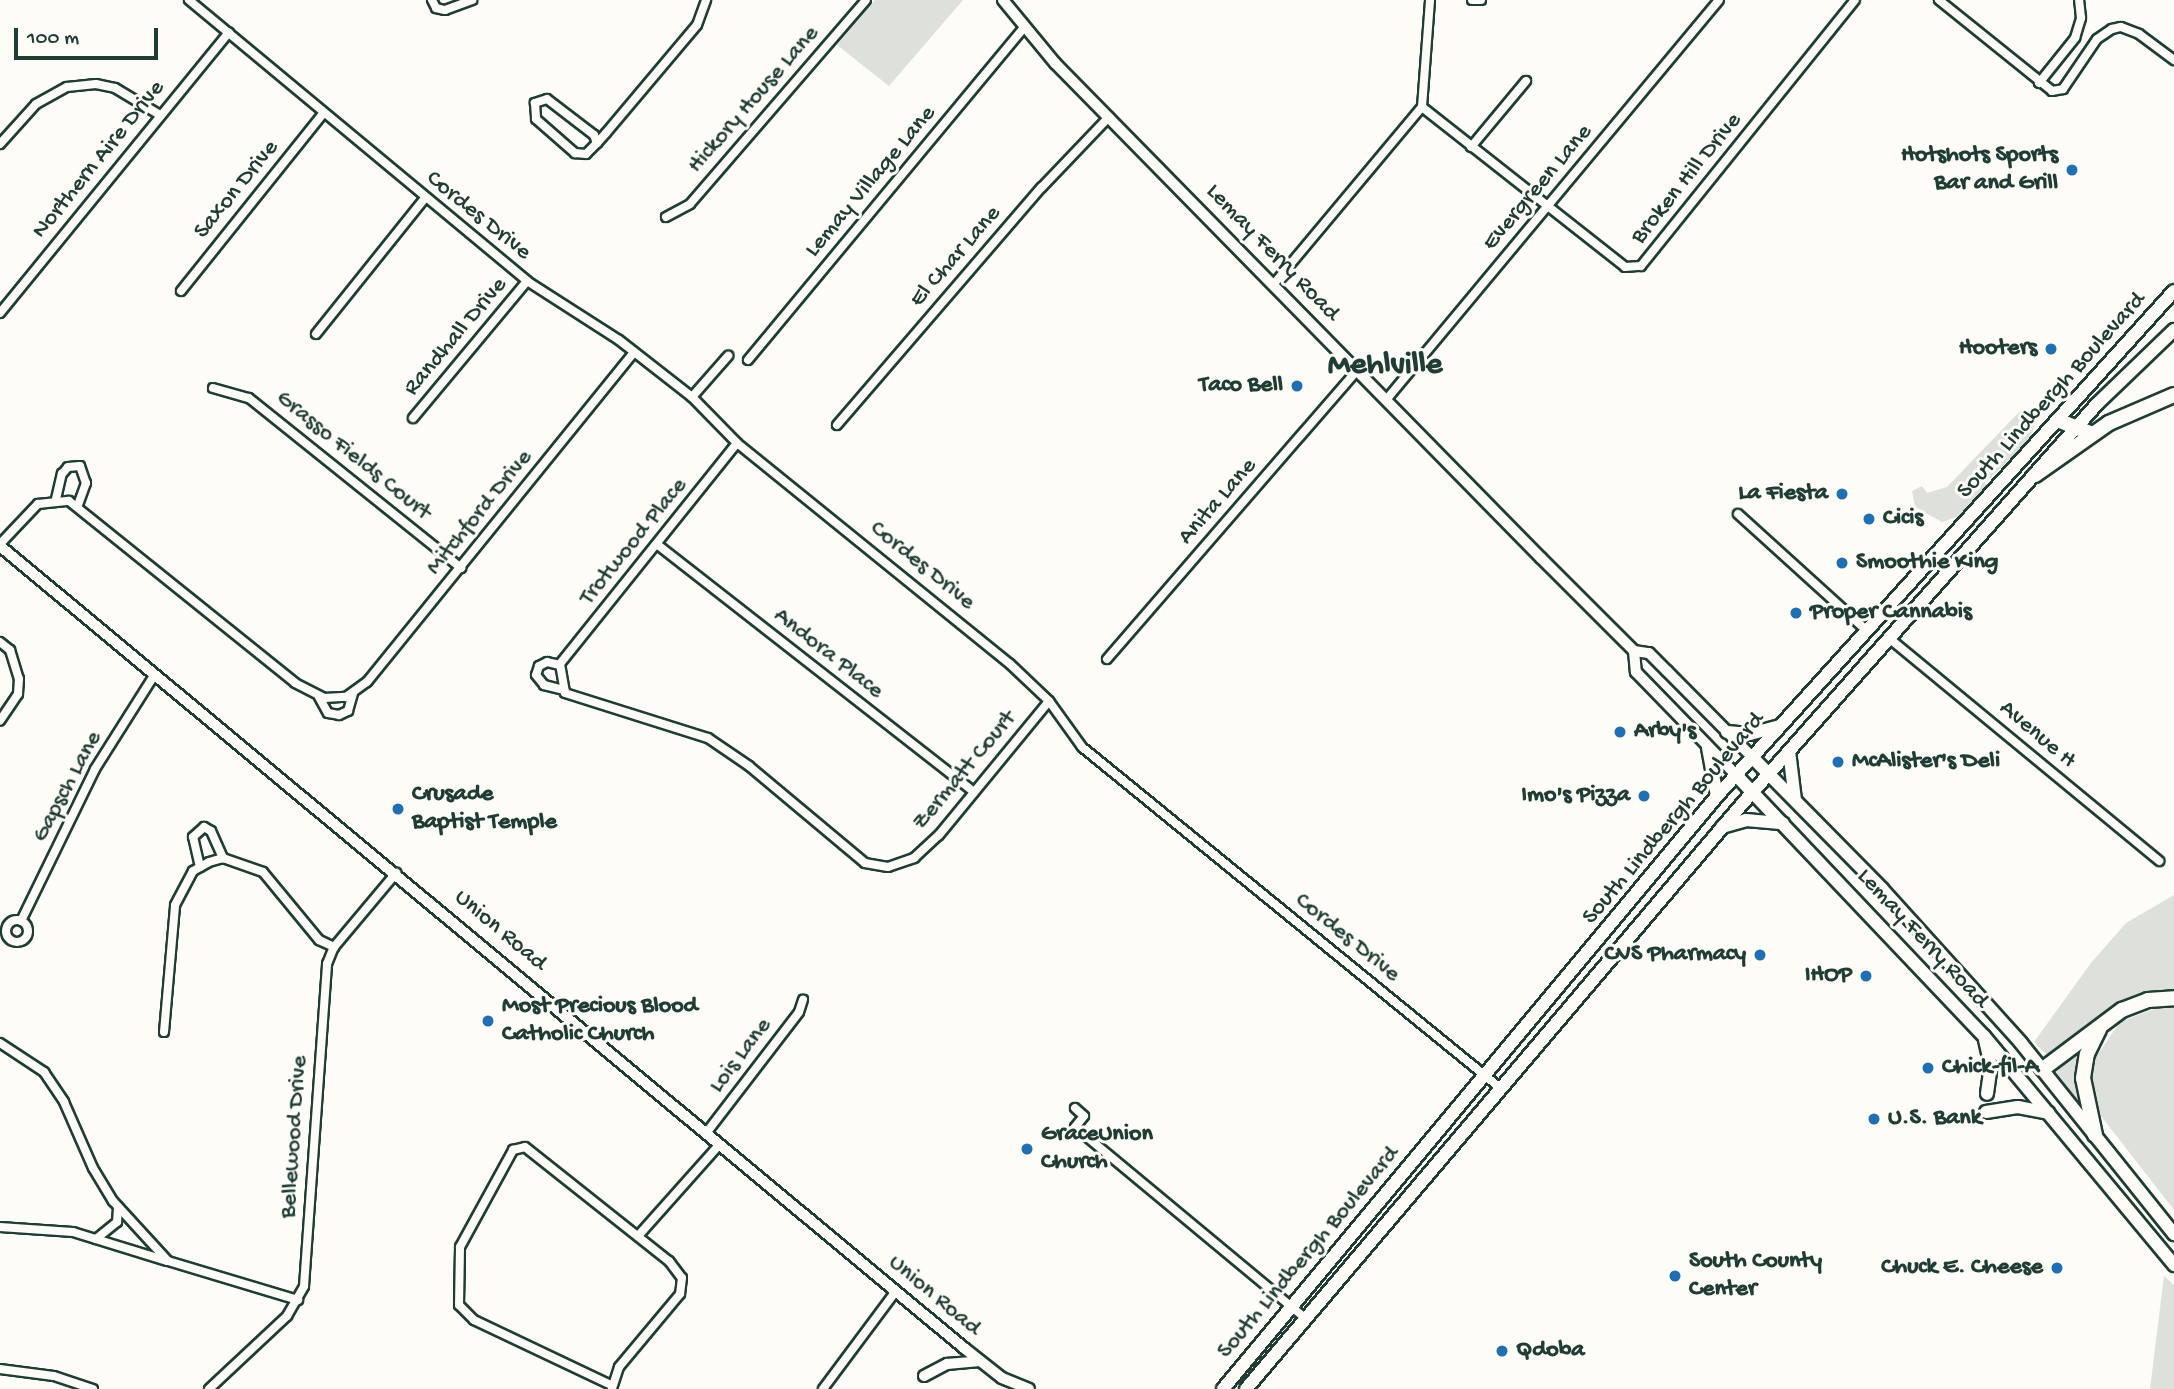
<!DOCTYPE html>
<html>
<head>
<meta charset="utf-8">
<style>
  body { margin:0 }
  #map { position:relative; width:2174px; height:1389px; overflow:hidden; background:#fdfcf7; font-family:"Gochi Hand",sans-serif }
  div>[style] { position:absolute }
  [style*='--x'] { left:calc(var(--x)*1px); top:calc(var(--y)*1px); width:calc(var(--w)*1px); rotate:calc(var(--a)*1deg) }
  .green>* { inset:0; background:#dde0db }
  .roads { filter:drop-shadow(2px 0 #1f3d34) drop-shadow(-2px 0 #1f3d34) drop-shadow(0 2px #1f3d34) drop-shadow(0 -2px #1f3d34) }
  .minor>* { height:8px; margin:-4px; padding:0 4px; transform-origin:4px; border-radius:4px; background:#fdfcf7 }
  .minor>.ring { margin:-4px; padding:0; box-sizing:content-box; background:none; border:8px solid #fdfcf7; border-radius:50% }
  .secondary>* { height:10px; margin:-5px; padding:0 5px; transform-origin:5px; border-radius:5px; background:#fdfcf7 }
  .primary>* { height:12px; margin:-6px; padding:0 6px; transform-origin:6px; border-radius:6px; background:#fdfcf7 }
  .motorway>* { height:14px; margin:-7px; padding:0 7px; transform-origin:7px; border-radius:7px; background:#fdfcf7 }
  .dots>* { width:19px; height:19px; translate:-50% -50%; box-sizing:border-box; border:4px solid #fdfcf7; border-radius:50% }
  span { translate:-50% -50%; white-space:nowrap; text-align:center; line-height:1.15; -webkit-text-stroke:6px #fdfcf7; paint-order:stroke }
  .street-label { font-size:24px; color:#1f3d34 }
  .poi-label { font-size:24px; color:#1f3d34; font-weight:700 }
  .right { translate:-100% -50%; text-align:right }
  .left { translate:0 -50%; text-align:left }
  .district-label { font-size:32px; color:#1f3d34; font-weight:700 }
  .scale { position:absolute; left:14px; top:28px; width:144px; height:32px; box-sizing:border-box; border:4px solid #1f3d34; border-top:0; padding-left:9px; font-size:21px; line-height:24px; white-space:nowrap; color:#1f3d34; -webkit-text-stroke:5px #fdfcf7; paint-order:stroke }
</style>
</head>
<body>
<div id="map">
  <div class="green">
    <i style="clip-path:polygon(875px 0,963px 0,889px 86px,837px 45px)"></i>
    <i style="clip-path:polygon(2024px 407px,2035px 424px,2029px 441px,1985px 483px,1987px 486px,1960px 516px,1942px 522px,1915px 507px,1912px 491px,1922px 486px,1927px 493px,1947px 487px)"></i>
    <i style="clip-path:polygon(2174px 895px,2174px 990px,2139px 994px,2047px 1055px,2034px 1042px,2091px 963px,2126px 923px)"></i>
    <i style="clip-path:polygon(2162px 1006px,2174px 1006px,2174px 1210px,2101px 1116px,2092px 1077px,2096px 1057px,2120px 1022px)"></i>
    <i style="clip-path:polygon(2087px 1041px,2078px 1085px,2080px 1098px,2077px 1100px,2056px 1072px)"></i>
    <i style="clip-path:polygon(2164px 1276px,2174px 1285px,2174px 1389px,2150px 1389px)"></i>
  </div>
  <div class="roads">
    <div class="minor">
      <i style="--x:189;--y:0;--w:440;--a:39.7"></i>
      <i style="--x:527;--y:281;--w:109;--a:32.7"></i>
      <i style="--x:619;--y:340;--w:93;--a:38"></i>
      <i style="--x:692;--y:397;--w:64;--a:45.6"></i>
      <i style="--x:737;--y:443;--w:351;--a:39"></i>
      <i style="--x:1010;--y:664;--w:54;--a:43.5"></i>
      <i style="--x:1049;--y:701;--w:57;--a:54.3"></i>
      <i style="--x:1082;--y:747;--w:538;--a:39.19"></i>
      <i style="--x:432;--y:0;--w:9;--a:63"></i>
      <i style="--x:436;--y:8;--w:9;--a:13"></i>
      <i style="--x:445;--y:10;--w:29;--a:-20"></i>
      <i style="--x:1472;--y:0;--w:9;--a:0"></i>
      <i style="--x:1939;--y:0;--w:145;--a:38.8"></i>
      <i style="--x:2052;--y:91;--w:11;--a:-10"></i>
      <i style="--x:2063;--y:89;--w:60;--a:-55.8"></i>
      <i style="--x:2097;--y:39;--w:18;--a:-34"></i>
      <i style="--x:2112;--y:29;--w:9;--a:-13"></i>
      <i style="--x:2121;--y:27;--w:19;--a:21"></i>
      <i style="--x:2139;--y:34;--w:44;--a:36.6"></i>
      <i style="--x:2039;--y:83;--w:58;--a:-51.3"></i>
      <i style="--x:2075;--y:38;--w:21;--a:-73"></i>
      <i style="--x:2081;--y:18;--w:18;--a:-96"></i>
      <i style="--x:1422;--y:107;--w:258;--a:38.2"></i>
      <i style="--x:1625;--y:267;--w:16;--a:-4"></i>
      <i style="--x:1641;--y:266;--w:341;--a:-51.2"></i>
      <i style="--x:597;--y:143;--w:9;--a:-111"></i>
      <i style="--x:594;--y:135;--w:59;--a:-142.5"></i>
      <i style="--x:547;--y:99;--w:13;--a:162"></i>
      <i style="--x:535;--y:103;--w:16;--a:86"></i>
      <i style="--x:536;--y:119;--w:52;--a:41.1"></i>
      <i style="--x:575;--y:153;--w:11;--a:5"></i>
      <i style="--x:586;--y:154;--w:16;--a:-45"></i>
      <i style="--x:597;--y:143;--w:13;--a:-48"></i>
      <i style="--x:606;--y:133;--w:141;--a:-49.9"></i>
      <i style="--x:697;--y:25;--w:27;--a:-70"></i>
      <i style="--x:0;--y:144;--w:54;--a:-48"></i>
      <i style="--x:36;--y:104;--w:35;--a:-29"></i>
      <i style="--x:67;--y:87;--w:29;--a:-6"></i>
      <i style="--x:96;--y:84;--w:19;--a:12"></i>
      <i style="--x:115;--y:88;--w:52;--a:31"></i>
      <i style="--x:1471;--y:147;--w:86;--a:-50.2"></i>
      <i style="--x:666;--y:217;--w:27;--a:-28"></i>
      <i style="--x:690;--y:204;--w:269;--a:-49.2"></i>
      <i style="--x:1273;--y:285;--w:232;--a:-50.1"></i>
      <i style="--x:1422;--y:107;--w:107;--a:-85.7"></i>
      <i style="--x:181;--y:291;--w:227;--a:-51.3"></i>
      <i style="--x:0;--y:313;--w:362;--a:-50.8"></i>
      <i style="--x:316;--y:334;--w:174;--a:-51.3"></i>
      <i style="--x:748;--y:360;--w:432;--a:-50.3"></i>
      <i style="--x:213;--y:388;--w:37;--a:16"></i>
      <i style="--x:249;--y:398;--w:272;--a:38.7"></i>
      <i style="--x:692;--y:397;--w:55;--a:-48.7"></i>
      <i style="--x:1386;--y:400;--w:520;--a:-50.22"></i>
      <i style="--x:413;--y:418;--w:178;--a:-50.2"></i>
      <i style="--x:837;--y:425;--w:314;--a:-49.3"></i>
      <i style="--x:1042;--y:187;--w:97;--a:-46.3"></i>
      <i style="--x:737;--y:443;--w:283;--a:128.7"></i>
      <i style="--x:560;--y:664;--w:29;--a:80"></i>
      <i style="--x:565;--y:693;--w:150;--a:17.5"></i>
      <i style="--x:708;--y:738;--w:50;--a:34.3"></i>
      <i style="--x:749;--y:766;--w:151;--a:39.9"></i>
      <i style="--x:865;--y:863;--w:23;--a:10"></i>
      <i style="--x:888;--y:867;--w:28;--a:-19"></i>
      <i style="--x:914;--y:858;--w:34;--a:-43"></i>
      <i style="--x:939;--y:835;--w:173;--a:-50.6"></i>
      <i style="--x:56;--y:499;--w:26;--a:-77"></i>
      <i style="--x:62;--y:474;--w:9;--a:-49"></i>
      <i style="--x:68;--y:467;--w:12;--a:-5"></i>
      <i style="--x:80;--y:466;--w:18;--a:71"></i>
      <i style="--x:86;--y:483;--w:23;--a:110"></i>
      <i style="--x:1738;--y:514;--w:174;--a:42.2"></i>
      <i style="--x:0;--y:544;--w:55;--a:-46.5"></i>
      <i style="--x:38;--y:504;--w:31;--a:-6"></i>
      <i style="--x:69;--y:501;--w:290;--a:38.8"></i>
      <i style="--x:295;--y:683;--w:33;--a:27"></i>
      <i style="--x:324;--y:698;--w:22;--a:-3"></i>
      <i style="--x:346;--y:697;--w:26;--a:-36"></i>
      <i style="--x:367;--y:682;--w:423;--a:-51"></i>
      <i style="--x:658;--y:545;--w:401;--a:38"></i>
      <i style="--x:1890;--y:639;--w:349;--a:39.5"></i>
      <i style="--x:0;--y:642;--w:13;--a:39"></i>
      <i style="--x:10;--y:650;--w:30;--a:73"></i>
      <i style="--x:19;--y:679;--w:15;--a:94"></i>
      <i style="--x:18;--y:694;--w:32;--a:124"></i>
      <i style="--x:1107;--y:659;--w:382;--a:-49.1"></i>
      <i style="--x:560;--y:665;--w:13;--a:-167"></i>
      <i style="--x:547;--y:662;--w:9;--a:153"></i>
      <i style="--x:539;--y:666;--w:9;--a:108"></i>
      <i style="--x:536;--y:675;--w:13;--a:51"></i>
      <i style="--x:544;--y:685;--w:21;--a:14"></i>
      <i style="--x:319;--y:697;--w:18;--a:61"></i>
      <i style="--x:328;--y:713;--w:11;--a:10"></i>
      <i style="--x:339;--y:715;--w:10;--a:-24"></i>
      <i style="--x:348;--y:711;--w:18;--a:-74"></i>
      <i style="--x:200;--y:867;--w:31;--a:-103"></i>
      <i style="--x:193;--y:837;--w:15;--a:-42"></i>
      <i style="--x:204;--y:827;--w:8;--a:30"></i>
      <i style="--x:211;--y:831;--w:30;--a:66"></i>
      <i class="ring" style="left:6px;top:920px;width:14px;height:14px"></i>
      <i style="--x:21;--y:921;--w:169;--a:-64"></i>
      <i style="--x:95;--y:769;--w:112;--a:-57.7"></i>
      <i style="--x:164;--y:1032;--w:127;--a:-85"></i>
      <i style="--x:175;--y:905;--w:38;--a:-62"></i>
      <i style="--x:193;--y:871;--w:18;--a:-29"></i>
      <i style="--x:209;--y:862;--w:15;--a:-16"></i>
      <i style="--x:223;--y:858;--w:42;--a:19.3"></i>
      <i style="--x:263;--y:872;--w:88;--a:50.5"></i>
      <i style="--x:319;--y:940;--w:17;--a:25"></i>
      <i style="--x:0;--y:1043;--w:53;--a:33.4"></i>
      <i style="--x:44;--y:1072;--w:36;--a:56"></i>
      <i style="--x:64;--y:1102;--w:72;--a:66.3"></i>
      <i style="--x:93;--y:1168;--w:39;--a:59"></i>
      <i style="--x:113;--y:1201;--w:81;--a:47.5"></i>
      <i style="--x:168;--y:1261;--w:136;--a:16.7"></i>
      <i style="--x:1075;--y:1108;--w:12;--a:42"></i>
      <i style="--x:1084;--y:1116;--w:14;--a:129"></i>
      <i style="--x:1075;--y:1127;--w:299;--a:39.7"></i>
      <i style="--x:707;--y:1132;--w:151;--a:-52.5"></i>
      <i style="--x:799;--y:1012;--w:13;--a:-72"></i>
      <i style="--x:0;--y:1227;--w:73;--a:3.9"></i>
      <i style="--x:73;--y:1232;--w:98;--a:17.1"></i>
      <i style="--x:638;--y:1236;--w:123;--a:-48.3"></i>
      <i style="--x:96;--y:1239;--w:27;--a:-39"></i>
      <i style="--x:117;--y:1222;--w:15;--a:-86"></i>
      <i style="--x:0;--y:1369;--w:54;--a:7.4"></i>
      <i style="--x:54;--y:1376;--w:41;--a:18.4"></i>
      <i style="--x:611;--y:1385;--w:152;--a:-154.6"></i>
      <i style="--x:474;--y:1320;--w:21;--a:-135"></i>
      <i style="--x:459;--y:1305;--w:58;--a:-89"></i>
      <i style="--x:460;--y:1247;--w:111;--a:-61.3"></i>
      <i style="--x:513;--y:1150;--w:12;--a:-14"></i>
      <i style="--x:525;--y:1147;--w:184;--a:38.4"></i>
      <i style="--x:669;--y:1261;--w:21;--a:53"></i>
      <i style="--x:682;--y:1278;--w:16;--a:97"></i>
      <i style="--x:680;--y:1294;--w:95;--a:129.9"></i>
      <i style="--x:619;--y:1367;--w:23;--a:108"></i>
      <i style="--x:209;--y:1389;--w:107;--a:-43.1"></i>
      <i style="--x:287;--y:1316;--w:34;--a:-60"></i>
      <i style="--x:304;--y:1286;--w:323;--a:-85.9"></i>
      <i style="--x:327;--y:964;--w:18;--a:-68"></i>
      <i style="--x:334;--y:947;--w:97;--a:-50"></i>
      <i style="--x:823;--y:1389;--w:122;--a:-53.3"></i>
    </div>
    <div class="secondary">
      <i style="--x:1003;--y:0;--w:82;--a:50.5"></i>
      <i style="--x:1055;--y:63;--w:694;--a:45.53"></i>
      <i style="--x:1541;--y:558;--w:132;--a:45"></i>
      <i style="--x:1634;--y:651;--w:15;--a:8"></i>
      <i style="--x:1649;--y:653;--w:25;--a:45"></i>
      <i style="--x:1667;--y:671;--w:121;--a:45.3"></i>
      <i style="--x:0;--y:546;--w:1254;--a:39.76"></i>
      <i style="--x:964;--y:1348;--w:48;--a:38.3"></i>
      <i style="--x:1002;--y:1378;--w:29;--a:22"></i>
      <i style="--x:1634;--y:651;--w:21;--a:85"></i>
      <i style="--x:1636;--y:672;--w:144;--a:45.8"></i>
      <i style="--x:924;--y:1376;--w:26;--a:-28"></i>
      <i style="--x:947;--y:1364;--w:33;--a:-5"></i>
    </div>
    <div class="primary">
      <i style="--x:1727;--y:732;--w:23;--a:5"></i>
      <i style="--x:1750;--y:734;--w:30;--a:-15"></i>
      <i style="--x:1708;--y:748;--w:49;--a:79.4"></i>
      <i style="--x:1789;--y:751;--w:49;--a:83"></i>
      <i style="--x:1752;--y:757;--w:185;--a:45.4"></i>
      <i style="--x:1882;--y:889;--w:207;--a:47.9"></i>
      <i style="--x:2021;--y:1043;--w:245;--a:51.3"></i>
      <i style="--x:1736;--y:775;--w:360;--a:46.5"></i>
      <i style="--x:1984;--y:1036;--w:298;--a:50.3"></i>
      <i style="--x:1722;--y:827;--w:25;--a:-16"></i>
      <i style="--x:1746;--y:820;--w:37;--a:5"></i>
      <i style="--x:1985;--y:1040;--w:26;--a:77"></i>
      <i style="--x:1991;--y:1065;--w:29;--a:98"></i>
      <i style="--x:1986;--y:1112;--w:32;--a:-9"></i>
      <i style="--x:2018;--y:1107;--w:31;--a:11"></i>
      <i style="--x:1223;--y:1389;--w:772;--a:-50.2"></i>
      <i style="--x:1717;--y:796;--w:681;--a:-47.86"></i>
      <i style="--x:1246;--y:1389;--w:768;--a:-49.7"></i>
      <i style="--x:1743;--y:803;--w:533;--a:-48.42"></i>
      <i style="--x:2097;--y:404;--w:107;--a:-43.9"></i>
    </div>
    <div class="motorway">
      <i style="--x:2060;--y:421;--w:35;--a:22"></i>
      <i style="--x:2035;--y:475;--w:90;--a:-35.1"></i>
      <i style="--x:2109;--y:423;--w:71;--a:-23.3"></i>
      <i style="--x:2043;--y:1069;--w:99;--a:-36.8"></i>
      <i style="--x:2122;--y:1010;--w:28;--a:-21"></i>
      <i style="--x:2148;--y:1000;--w:26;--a:-4"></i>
      <i style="--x:2095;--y:1135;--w:58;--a:-101.9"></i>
      <i style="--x:2083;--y:1078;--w:24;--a:-81"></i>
      <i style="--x:2087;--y:1054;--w:28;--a:-64"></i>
    </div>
  </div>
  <div class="dots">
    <i style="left:2072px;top:170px;background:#1f6fb2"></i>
    <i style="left:2051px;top:349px;background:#1f6fb2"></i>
    <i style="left:1297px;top:386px;background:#1f6fb2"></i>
    <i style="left:1842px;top:494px;background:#1f6fb2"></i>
    <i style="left:1869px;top:519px;background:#1f6fb2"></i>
    <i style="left:1842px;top:563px;background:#1f6fb2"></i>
    <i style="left:1796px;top:613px;background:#1f6fb2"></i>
    <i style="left:1620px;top:732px;background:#1f6fb2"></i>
    <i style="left:1838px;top:762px;background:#1f6fb2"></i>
    <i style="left:1644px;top:796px;background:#1f6fb2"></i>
    <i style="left:398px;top:809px;background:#1f6fb2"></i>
    <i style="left:1760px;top:955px;background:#1f6fb2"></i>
    <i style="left:1866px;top:976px;background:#1f6fb2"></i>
    <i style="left:488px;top:1021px;background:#1f6fb2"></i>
    <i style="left:1928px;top:1068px;background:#1f6fb2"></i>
    <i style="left:1874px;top:1119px;background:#1f6fb2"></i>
    <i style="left:1027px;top:1149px;background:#1f6fb2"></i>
    <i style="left:2057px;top:1268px;background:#1f6fb2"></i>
    <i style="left:1675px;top:1276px;background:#1f6fb2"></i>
    <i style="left:1502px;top:1351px;background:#1f6fb2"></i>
  </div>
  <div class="street-label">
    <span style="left:754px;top:100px;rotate:-49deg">Hickory House Lane</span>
    <span style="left:99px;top:160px;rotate:-51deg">Northern Aire Drive</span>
    <span style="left:1687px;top:179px;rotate:-51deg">Broken Hill Drive</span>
    <span style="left:871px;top:182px;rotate:-50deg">Lemay Village Lane</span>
    <span style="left:1538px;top:188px;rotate:-50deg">Evergreen Lane</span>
    <span style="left:237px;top:190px;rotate:-51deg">Saxon Drive</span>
    <span style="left:478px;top:216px;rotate:39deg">Cordes Drive</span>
    <span style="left:1272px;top:253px;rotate:46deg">Lemay Ferry Road</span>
    <span style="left:956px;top:257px;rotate:-49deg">El Char Lane</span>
    <span style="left:456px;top:337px;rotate:-50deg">Randhall Drive</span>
    <span style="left:2052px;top:396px;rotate:-48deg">South Lindbergh Boulevard</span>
    <span style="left:353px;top:456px;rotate:39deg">Grasso Fields Court</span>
    <span style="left:1218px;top:502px;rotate:-49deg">Anita Lane</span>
    <span style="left:480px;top:513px;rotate:-51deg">Mitchford Drive</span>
    <span style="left:634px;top:542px;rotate:-51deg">Trotwood Place</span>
    <span style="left:922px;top:566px;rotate:39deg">Cordes Drive</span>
    <span style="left:828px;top:654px;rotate:38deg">Andora Place</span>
    <span style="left:2037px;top:735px;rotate:40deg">Avenue H</span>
    <span style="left:965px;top:771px;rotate:-50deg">Zermatt Court</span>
    <span style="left:68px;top:787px;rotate:-62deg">Gapsch Lane</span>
    <span style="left:1674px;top:819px;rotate:-50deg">South Lindbergh Boulevard</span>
    <span style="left:500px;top:931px;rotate:40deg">Union Road</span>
    <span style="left:1347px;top:938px;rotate:39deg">Cordes Drive</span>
    <span style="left:1922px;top:939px;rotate:47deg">Lemay Ferry Road</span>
    <span style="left:741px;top:1056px;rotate:-53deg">Lois Lane</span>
    <span style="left:295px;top:1137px;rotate:-86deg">Bellewood Drive</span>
    <span style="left:1309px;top:1253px;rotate:-50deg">South Lindbergh Boulevard</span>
    <span style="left:934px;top:1296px;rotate:40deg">Union Road</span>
  </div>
  <div class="poi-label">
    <span class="right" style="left:2058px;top:170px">Hotshots Sports<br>Bar and Grill</span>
    <span class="right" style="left:2037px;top:349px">Hooters</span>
    <span class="right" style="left:1283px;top:386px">Taco Bell</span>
    <span class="right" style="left:1828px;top:494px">La Fiesta</span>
    <span class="left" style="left:1883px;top:519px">Cicis</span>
    <span class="left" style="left:1856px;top:563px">Smoothie King</span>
    <span class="left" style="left:1810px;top:613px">Proper Cannabis</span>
    <span class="left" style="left:1634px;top:732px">Arby's</span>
    <span class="left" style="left:1852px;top:762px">McAlister's Deli</span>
    <span class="left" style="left:412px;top:809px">Crusade<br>Baptist Temple</span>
    <span class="right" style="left:1630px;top:796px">Imo's Pizza</span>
    <span class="right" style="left:1746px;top:955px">CVS Pharmacy</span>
    <span class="right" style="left:1852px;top:976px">IHOP</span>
    <span class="left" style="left:502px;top:1021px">Most Precious Blood<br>Catholic Church</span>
    <span class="left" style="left:1942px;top:1068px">Chick-fil-A</span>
    <span class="left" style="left:1888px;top:1119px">U.S. Bank</span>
    <span class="left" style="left:1041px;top:1149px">GraceUnion<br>Church</span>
    <span class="left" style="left:1689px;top:1276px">South County<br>Center</span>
    <span class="right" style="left:2043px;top:1268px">Chuck E. Cheese</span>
    <span class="left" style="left:1516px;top:1351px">Qdoba</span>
  </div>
  <div class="district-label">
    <span style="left:1385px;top:366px">Mehlville</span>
  </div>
  <div class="scale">100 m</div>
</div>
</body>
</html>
